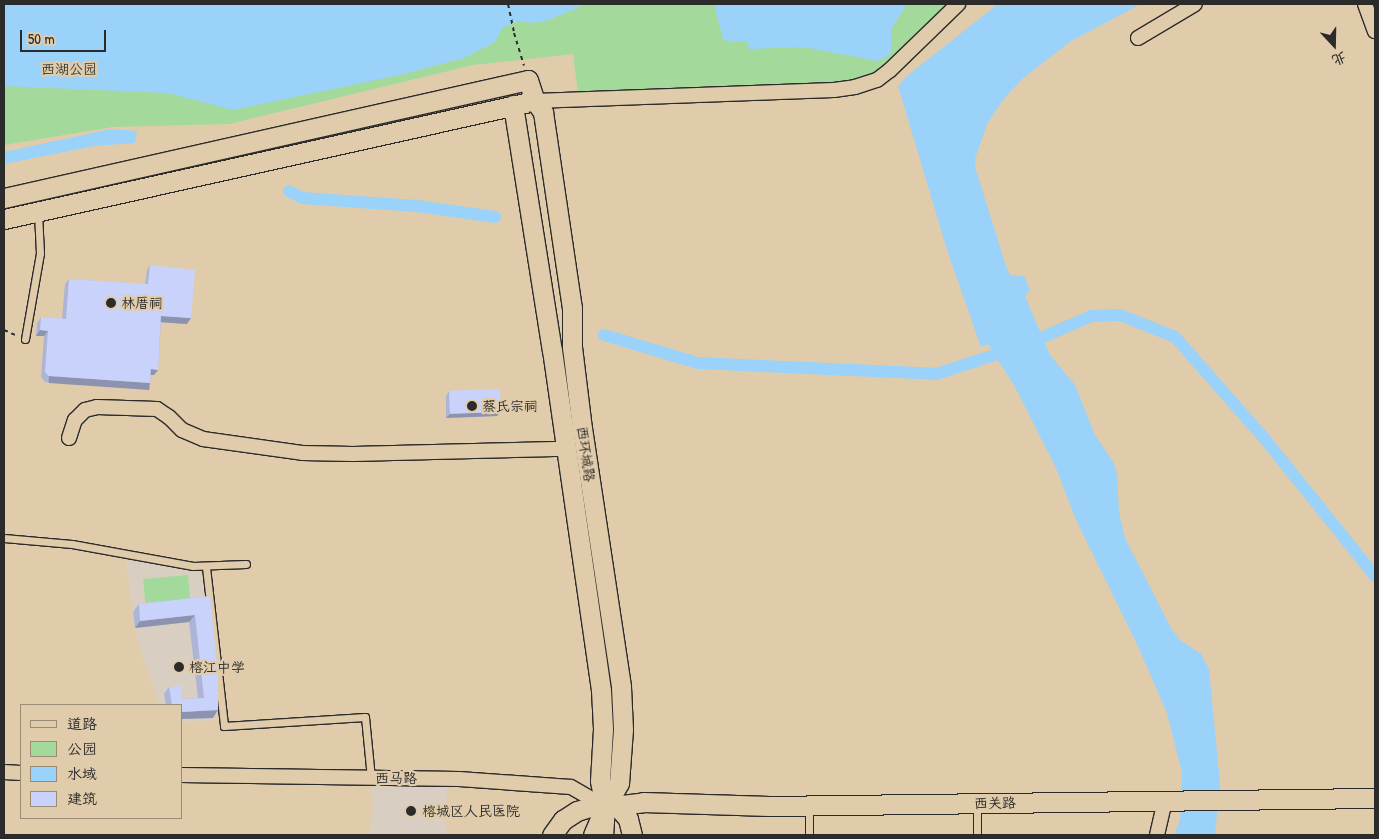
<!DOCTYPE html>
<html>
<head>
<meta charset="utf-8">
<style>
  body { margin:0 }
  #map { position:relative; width:1379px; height:839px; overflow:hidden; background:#e0ccaa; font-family:"Patrick Hand","LXGW WenKai TC",sans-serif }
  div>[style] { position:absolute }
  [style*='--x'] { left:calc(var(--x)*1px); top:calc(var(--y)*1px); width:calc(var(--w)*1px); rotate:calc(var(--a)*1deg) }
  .built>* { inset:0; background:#d9cec2; transform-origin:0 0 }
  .green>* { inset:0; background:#a4d99c; transform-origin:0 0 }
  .water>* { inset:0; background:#9bd2fa }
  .canal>* { height:12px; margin:-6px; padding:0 6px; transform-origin:6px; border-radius:6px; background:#9bd2fa }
  .path>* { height:2px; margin-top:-1px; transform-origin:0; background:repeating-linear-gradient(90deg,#2b2b2b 0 4px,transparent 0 8px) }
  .roads { filter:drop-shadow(1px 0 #2b2b2b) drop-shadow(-1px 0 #2b2b2b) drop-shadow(0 1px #2b2b2b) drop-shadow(0 -1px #2b2b2b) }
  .service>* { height:7px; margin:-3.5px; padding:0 3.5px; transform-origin:3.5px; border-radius:3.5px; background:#e0ccaa }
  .minor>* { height:14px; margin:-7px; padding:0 7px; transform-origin:7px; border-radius:7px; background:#e0ccaa }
  .secondary>* { height:19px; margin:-9.5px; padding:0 9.5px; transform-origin:9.5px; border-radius:9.5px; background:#e0ccaa }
  .wall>* { inset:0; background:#adb5d7 }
  .shaded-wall>* { inset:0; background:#8d93af; transform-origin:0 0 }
  .building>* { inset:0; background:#c9d2fa; transform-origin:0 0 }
  .dots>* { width:14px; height:14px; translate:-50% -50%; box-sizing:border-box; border:2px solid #e0ccaa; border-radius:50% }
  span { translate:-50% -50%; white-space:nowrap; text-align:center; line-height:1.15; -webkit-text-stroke:4.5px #e0ccaa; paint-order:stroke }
  .park-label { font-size:14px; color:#373c36 }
  .poi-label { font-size:14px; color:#2b2b2b }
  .left { translate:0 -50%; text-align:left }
  .street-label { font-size:14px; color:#2b2b2b }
  .frame { position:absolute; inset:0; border:5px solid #2b2b2b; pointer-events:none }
  .legend { position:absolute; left:20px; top:704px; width:162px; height:115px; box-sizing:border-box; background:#e0ccaa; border:1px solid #988c77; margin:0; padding:6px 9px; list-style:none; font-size:15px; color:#2b2b2b }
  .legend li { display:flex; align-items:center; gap:10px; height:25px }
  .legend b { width:25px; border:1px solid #988c77 }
  .north { position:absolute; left:1309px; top:20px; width:50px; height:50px; -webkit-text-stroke:4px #e0ccaa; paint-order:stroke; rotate:159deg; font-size:14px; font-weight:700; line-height:20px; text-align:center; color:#2b2b2b }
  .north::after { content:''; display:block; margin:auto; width:18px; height:22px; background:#2b2b2b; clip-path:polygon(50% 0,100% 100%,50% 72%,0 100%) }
  .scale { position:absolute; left:20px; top:30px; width:86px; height:22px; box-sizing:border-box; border:2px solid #2b2b2b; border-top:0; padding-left:6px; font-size:15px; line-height:18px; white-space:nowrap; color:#2b2b2b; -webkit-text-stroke:4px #e0ccaa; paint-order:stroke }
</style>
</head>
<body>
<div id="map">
  <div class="built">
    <i style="clip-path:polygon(126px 559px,153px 563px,204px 575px,217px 720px,181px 722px,181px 705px,159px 705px,134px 629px)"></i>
    <i style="left:372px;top:784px;width:75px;height:51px;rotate:2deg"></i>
  </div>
  <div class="green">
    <i style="clip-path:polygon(4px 4px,953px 4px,877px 76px,838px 87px,578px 94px,573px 54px,473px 65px,229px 124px,113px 127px,4px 145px)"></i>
    <i style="left:188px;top:575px;width:24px;height:45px;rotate:85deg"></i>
  </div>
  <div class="water">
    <i style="clip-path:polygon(4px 4px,586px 4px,549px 20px,532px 23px,520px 21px,503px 27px,495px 42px,464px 58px,399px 75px,233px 110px,168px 93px,4px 86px)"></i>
    <i style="clip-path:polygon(714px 4px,907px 4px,891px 29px,891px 51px,888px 56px,878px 61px,803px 47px,749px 49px,747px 41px,728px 42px,723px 39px)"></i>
    <i style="clip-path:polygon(998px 4px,1141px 4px,1071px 41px,1021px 80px,1003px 100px,987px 124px,975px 159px,976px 170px,1006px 266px,1010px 275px,1024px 276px,1030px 290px,1025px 296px,1050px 355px,1075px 385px,1095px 435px,1114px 463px,1117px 475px,1119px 512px,1125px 538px,1171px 628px,1180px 640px,1201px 654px,1209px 669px,1220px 783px,1215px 835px,1174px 835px,1180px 820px,1182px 773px,1167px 713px,1136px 642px,1076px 520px,1056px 468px,1015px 387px,988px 344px,981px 347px,947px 250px,898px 86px,908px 75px)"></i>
    <i style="clip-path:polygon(111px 129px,137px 131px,135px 143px,94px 146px,4px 164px,4px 152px)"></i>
  </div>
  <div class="canal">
    <i style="--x:289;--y:191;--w:15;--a:28"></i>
    <i style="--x:302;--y:198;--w:115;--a:4"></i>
    <i style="--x:417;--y:206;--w:79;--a:8"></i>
    <i style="--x:604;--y:335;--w:98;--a:16.6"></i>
    <i style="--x:698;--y:363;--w:238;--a:2.6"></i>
    <i style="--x:936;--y:374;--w:78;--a:-18"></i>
    <i style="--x:1029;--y:343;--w:68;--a:-23.5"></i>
    <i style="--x:1091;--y:316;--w:29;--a:-2"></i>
    <i style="--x:1120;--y:315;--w:59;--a:21.8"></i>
    <i style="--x:1175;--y:337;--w:135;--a:48.6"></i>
    <i style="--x:1264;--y:438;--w:177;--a:51.2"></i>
  </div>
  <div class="path">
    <i style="--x:508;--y:4;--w:30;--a:78"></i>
    <i style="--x:514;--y:33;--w:34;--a:73"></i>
    <i style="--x:4;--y:330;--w:12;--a:24"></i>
  </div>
  <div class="roads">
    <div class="service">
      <i style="--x:25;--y:339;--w:87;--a:-80.1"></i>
      <i style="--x:40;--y:253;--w:40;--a:-92.9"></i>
      <i style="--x:4;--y:538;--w:68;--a:5"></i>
      <i style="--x:72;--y:544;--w:123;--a:10.3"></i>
      <i style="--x:193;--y:566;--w:53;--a:-2.2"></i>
      <i style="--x:206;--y:567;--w:160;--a:83.5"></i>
      <i style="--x:224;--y:726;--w:141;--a:-3.7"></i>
      <i style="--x:365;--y:717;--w:61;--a:84.4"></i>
      <i style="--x:809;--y:806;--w:29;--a:90"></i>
      <i style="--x:977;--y:835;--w:32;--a:-90"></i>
    </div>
    <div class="minor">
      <i style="--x:1365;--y:4;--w:29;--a:70"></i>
      <i style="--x:1138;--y:38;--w:66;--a:-30.8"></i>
      <i style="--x:535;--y:101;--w:299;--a:-2.1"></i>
      <i style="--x:834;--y:90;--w:21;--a:-8"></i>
      <i style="--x:855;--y:87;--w:23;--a:-18"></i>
      <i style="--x:877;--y:80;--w:16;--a:-38"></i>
      <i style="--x:890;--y:70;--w:95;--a:-44.1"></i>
      <i style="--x:69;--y:438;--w:19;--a:-72"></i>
      <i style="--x:75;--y:420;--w:14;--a:-45"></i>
      <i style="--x:85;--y:410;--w:12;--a:-14"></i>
      <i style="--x:97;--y:407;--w:60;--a:1.9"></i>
      <i style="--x:157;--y:409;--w:14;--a:34"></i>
      <i style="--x:169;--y:417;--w:18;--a:45"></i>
      <i style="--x:182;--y:430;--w:23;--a:23"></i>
      <i style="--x:203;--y:439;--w:100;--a:8"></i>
      <i style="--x:302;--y:453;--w:51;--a:1.1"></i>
      <i style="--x:353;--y:454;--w:212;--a:-1.4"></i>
      <i style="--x:4;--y:772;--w:17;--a:3"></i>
      <i style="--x:181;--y:775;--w:278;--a:0.8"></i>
      <i style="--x:459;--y:779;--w:112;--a:4.1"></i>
      <i style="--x:571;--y:787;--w:38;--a:30"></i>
      <i style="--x:1157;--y:835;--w:36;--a:-77"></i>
    </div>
    <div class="secondary">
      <i style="--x:513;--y:105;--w:248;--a:81"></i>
      <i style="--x:552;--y:350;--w:344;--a:81.8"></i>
      <i style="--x:601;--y:690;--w:39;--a:87"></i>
      <i style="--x:603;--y:729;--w:52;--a:93.3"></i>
      <i style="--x:600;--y:781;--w:26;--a:79"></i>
      <i style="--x:4;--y:198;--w:537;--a:-12.69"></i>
      <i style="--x:528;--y:80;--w:22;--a:72"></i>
      <i style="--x:535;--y:101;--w:14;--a:54"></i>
      <i style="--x:543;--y:112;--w:198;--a:81.6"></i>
      <i style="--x:572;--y:308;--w:39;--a:90"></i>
      <i style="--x:572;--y:347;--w:82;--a:83"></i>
      <i style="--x:582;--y:428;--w:262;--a:81.4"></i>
      <i style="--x:621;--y:687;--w:42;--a:87.3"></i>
      <i style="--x:623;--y:729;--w:54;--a:94.2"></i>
      <i style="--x:619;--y:783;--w:28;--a:120"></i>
      <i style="--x:4;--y:219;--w:534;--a:-12.55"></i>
      <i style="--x:616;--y:805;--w:18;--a:49"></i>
      <i style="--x:628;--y:819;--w:16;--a:76"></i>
      <i style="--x:552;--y:835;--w:19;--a:-54"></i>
      <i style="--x:563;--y:820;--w:17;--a:-33"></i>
      <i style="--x:577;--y:811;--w:17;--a:-17"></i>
      <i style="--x:593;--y:806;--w:12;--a:5"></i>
      <i style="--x:605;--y:807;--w:38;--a:-7"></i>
      <i style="--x:643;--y:802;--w:126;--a:1.8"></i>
      <i style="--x:769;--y:806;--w:606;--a:-0.76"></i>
      <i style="--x:593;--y:835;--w:30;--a:-67"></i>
      <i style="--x:605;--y:807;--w:28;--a:94"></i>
    </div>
  </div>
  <div class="wall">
    <i style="clip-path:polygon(150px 265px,187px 324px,161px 322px,158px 370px,154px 375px,151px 375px,150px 383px,146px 389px,45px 382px,41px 377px,44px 336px,36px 336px,37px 323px,41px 317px,62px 319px,65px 284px,69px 279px,145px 284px,147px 270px)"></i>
    <i style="clip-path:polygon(449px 391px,501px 412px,497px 416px,446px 418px,446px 396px)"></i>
    <i style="clip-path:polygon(210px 596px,213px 718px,181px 719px,181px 705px,166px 705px,164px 694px,169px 687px,182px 699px,198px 698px,189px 622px,135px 628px,133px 612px,139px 604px)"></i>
  </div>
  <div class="shaded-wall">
    <i style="clip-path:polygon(161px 316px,191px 318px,187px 324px,157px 322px)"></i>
    <i style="clip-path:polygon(40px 330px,48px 331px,44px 336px,36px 336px)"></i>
    <i style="clip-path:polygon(151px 369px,158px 370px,154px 375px,147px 375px)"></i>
    <i style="left:49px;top:376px;width:101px;height:7px;rotate:4deg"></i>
    <i style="clip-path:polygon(501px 412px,497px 416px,446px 418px,450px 414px)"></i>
    <i style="clip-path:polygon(195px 615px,189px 622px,135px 628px,140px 621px)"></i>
    <i style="clip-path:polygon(218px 710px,213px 718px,181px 719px,181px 712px)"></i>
  </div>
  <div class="building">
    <i style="clip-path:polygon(150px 265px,195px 270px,191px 318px,161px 316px,158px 370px,151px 369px,150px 383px,49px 376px,45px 372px,48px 331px,40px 330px,41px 317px,66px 319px,69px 279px,148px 284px)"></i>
    <i style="left:500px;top:389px;width:23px;height:51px;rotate:88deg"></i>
    <i style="clip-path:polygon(210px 596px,218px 676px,218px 710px,181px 712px,181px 705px,172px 705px,169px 687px,181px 686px,182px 699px,204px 698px,195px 615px,140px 621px,139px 604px)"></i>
  </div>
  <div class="dots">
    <i style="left:111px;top:303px;background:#2b2b2b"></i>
    <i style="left:472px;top:406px;background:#2b2b2b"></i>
    <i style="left:179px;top:667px;background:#2b2b2b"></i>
    <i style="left:411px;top:811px;background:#2b2b2b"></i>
  </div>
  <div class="park-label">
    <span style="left:69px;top:69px">西湖公园</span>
  </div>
  <div class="poi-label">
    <span class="left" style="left:121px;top:303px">林厝祠</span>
    <span class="left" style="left:482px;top:406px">蔡氏宗祠</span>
    <span class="left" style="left:189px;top:667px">榕江中学</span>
    <span class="left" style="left:422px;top:811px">榕城区人民医院</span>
  </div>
  <div class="street-label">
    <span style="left:586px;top:454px;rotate:82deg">西环城路</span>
    <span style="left:396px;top:778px">西马路</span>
    <span style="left:995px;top:803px;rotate:-1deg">西关路</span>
  </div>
  <div class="frame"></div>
  <ul class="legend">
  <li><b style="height:6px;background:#e0ccaa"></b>道路</li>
  <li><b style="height:14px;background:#a4d99c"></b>公园</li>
  <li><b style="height:14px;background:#9bd2fa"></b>水域</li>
  <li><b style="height:14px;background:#c9d2fa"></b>建筑</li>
  </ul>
  <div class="north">北</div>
  <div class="scale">50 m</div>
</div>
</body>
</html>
